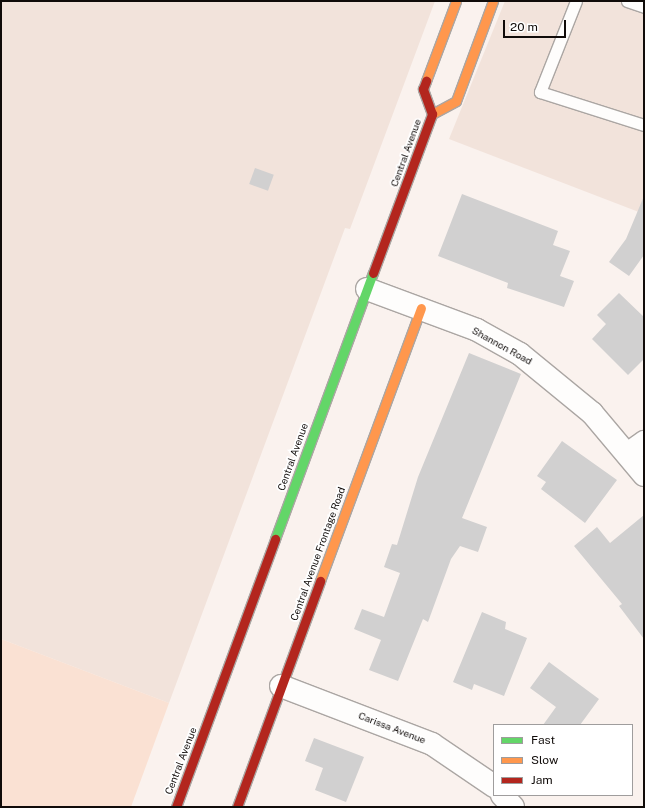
<!DOCTYPE html>
<html>
<head>
<meta charset="utf-8">
<style>
  body { margin:0 }
  #map { position:relative; width:645px; height:808px; overflow:hidden; background:#faf2ee; font-family:"Public Sans",sans-serif }
  div>[style] { position:absolute }
  [style*='--x'] { left:calc(var(--x)*1px); top:calc(var(--y)*1px); width:calc(var(--w)*1px); rotate:calc(var(--a)*1deg) }
  .built>* { inset:0; background:#f2e3db }
  .green>* { inset:0; background:#fae1d3 }
  .building>* { inset:0; background:#d1d0d0; transform-origin:0 0 }
  .roads { filter:drop-shadow(1px 0 #aba6a3) drop-shadow(-1px 0 #aba6a3) drop-shadow(0 1px #aba6a3) drop-shadow(0 -1px #aba6a3) }
  .lane>* { height:11px; margin:-5.5px; padding:0 5.5px; transform-origin:5.5px; border-radius:5.5px; background:#fefdfc }
  .street>* { height:22px; margin:-11px; padding:0 11px; transform-origin:11px; border-radius:11px; background:#fefdfc }
  .fast>* { height:9px; margin:-4.5px; padding:0 4.5px; transform-origin:4.5px; border-radius:4.5px; background:#63d668 }
  .slow>* { height:9px; margin:-4.5px; padding:0 4.5px; transform-origin:4.5px; border-radius:4.5px; background:#ff974d }
  .jam>* { height:9px; margin:-4.5px; padding:0 4.5px; transform-origin:4.5px; border-radius:4.5px; background:#b3261e }
  span { translate:-50% -50%; white-space:nowrap; text-align:center; line-height:1.15; -webkit-text-stroke:3.5px #fff; paint-order:stroke }
  .street-label { font-size:10px; color:#100b09 }
  .frame { position:absolute; inset:0; border:2px solid #100b09; pointer-events:none }
  .legend { position:absolute; left:493px; top:724px; width:140px; height:72px; box-sizing:border-box; background:#fff; border:1px solid #9f9d9d; margin:0; padding:5px 7px; list-style:none; font-size:12px; color:#100b09 }
  .legend li { display:flex; align-items:center; gap:8px; height:20px }
  .legend b { width:20px; border:1px solid #9f9d9d }
  .scale { position:absolute; left:503px; top:20px; width:63px; height:18px; box-sizing:border-box; border:2px solid #100b09; border-top:0; padding-left:5px; font-size:12px; line-height:14px; white-space:nowrap; color:#100b09; -webkit-text-stroke:3px #fff; paint-order:stroke }
</style>
</head>
<body>
<div id="map">
  <div class="built">
    <i style="clip-path:polygon(1px 1px,435px 1px,350px 229px,345px 228px,169px 703px,1px 639px)"></i>
    <i style="clip-path:polygon(505px 1px,644px 1px,644px 214px,449px 139px)"></i>
  </div>
  <div class="green">
    <i style="clip-path:polygon(1px 639px,169px 703px,131px 807px,1px 807px)"></i>
  </div>
  <div class="building">
    <i style="left:255px;top:168px;width:20px;height:17px;rotate:20deg"></i>
    <i style="clip-path:polygon(462px 194px,558px 231px,553px 245px,570px 251px,560px 276px,574px 281px,564px 307px,507px 288px,508px 283px,438px 256px)"></i>
    <i style="clip-path:polygon(644px 196px,644px 255px,629px 276px,609px 262px,626px 239px)"></i>
    <i style="clip-path:polygon(619px 293px,644px 317px,644px 359px,628px 375px,592px 339px,606px 324px,597px 315px)"></i>
    <i style="clip-path:polygon(469px 353px,521px 374px,462px 518px,487px 527px,478px 552px,460px 546px,451px 559px,428px 622px,423px 619px,398px 681px,369px 670px,381px 640px,354px 629px,362px 609px,384px 617px,400px 573px,384px 567px,392px 544px,397px 545px,418px 477px)"></i>
    <i style="clip-path:polygon(562px 441px,617px 480px,585px 523px,541px 489px,546px 482px,537px 476px)"></i>
    <i style="clip-path:polygon(644px 515px,644px 639px,619px 606px,622px 604px,574px 546px,597px 527px,610px 543px)"></i>
    <i style="clip-path:polygon(482px 612px,506px 622px,505px 629px,527px 638px,504px 696px,474px 684px,472px 690px,453px 682px)"></i>
    <i style="clip-path:polygon(549px 662px,599px 699px,580px 725px,543px 725px,556px 707px,530px 688px)"></i>
    <i style="clip-path:polygon(314px 738px,364px 757px,346px 802px,315px 790px,323px 768px,305px 761px)"></i>
  </div>
  <div class="roads">
    <div class="lane">
      <i style="--x:576;--y:1;--w:98;--a:111.6"></i>
      <i style="--x:540;--y:92;--w:109;--a:17.6"></i>
      <i style="--x:627;--y:1;--w:18;--a:19"></i>
    </div>
    <div class="street">
      <i style="--x:367;--y:289;--w:117;--a:20.4"></i>
      <i style="--x:477;--y:330;--w:49;--a:29.2"></i>
      <i style="--x:520;--y:354;--w:93;--a:39.3"></i>
      <i style="--x:592;--y:413;--w:81;--a:50"></i>
      <i style="--x:629;--y:453;--w:19;--a:-36"></i>
      <i style="--x:281;--y:686;--w:162;--a:21"></i>
      <i style="--x:432;--y:744;--w:75;--a:34.1"></i>
      <i style="--x:502;--y:795;--w:16;--a:47"></i>
    </div>
    <div class="fast">
      <i style="--x:275;--y:539;--w:283;--a:-69.8"></i>
    </div>
    <div class="slow">
      <i style="--x:426;--y:81;--w:85;--a:-69.4"></i>
      <i style="--x:432;--y:114;--w:27;--a:-28"></i>
      <i style="--x:456;--y:101;--w:107;--a:-69.7"></i>
      <i style="--x:320;--y:581;--w:291;--a:-69.7"></i>
    </div>
    <div class="jam">
      <i style="--x:373;--y:273;--w:170;--a:-69.6"></i>
      <i style="--x:432;--y:114;--w:27;--a:-110"></i>
      <i style="--x:423;--y:89;--w:9;--a:-69"></i>
      <i style="--x:176;--y:807;--w:286;--a:-69.7"></i>
      <i style="--x:237;--y:807;--w:241;--a:-69.8"></i>
    </div>
  </div>
  <div class="street-label">
    <span style="left:406px;top:153px;rotate:-70deg">Central Avenue</span>
    <span style="left:502px;top:346px;rotate:29deg">Shannon Road</span>
    <span style="left:293px;top:457px;rotate:-70deg">Central Avenue</span>
    <span style="left:318px;top:554px;rotate:-70deg">Central Avenue Frontage Road</span>
    <span style="left:392px;top:728px;rotate:21deg">Carissa Avenue</span>
    <span style="left:181px;top:761px;rotate:-69deg">Central Avenue</span>
  </div>
  <div class="frame"></div>
  <ul class="legend">
  <li><b style="height:5px;background:#63d668"></b>Fast</li>
  <li><b style="height:5px;background:#ff974d"></b>Slow</li>
  <li><b style="height:5px;background:#b3261e"></b>Jam</li>
  </ul>
  <div class="scale">20 m</div>
</div>
</body>
</html>
